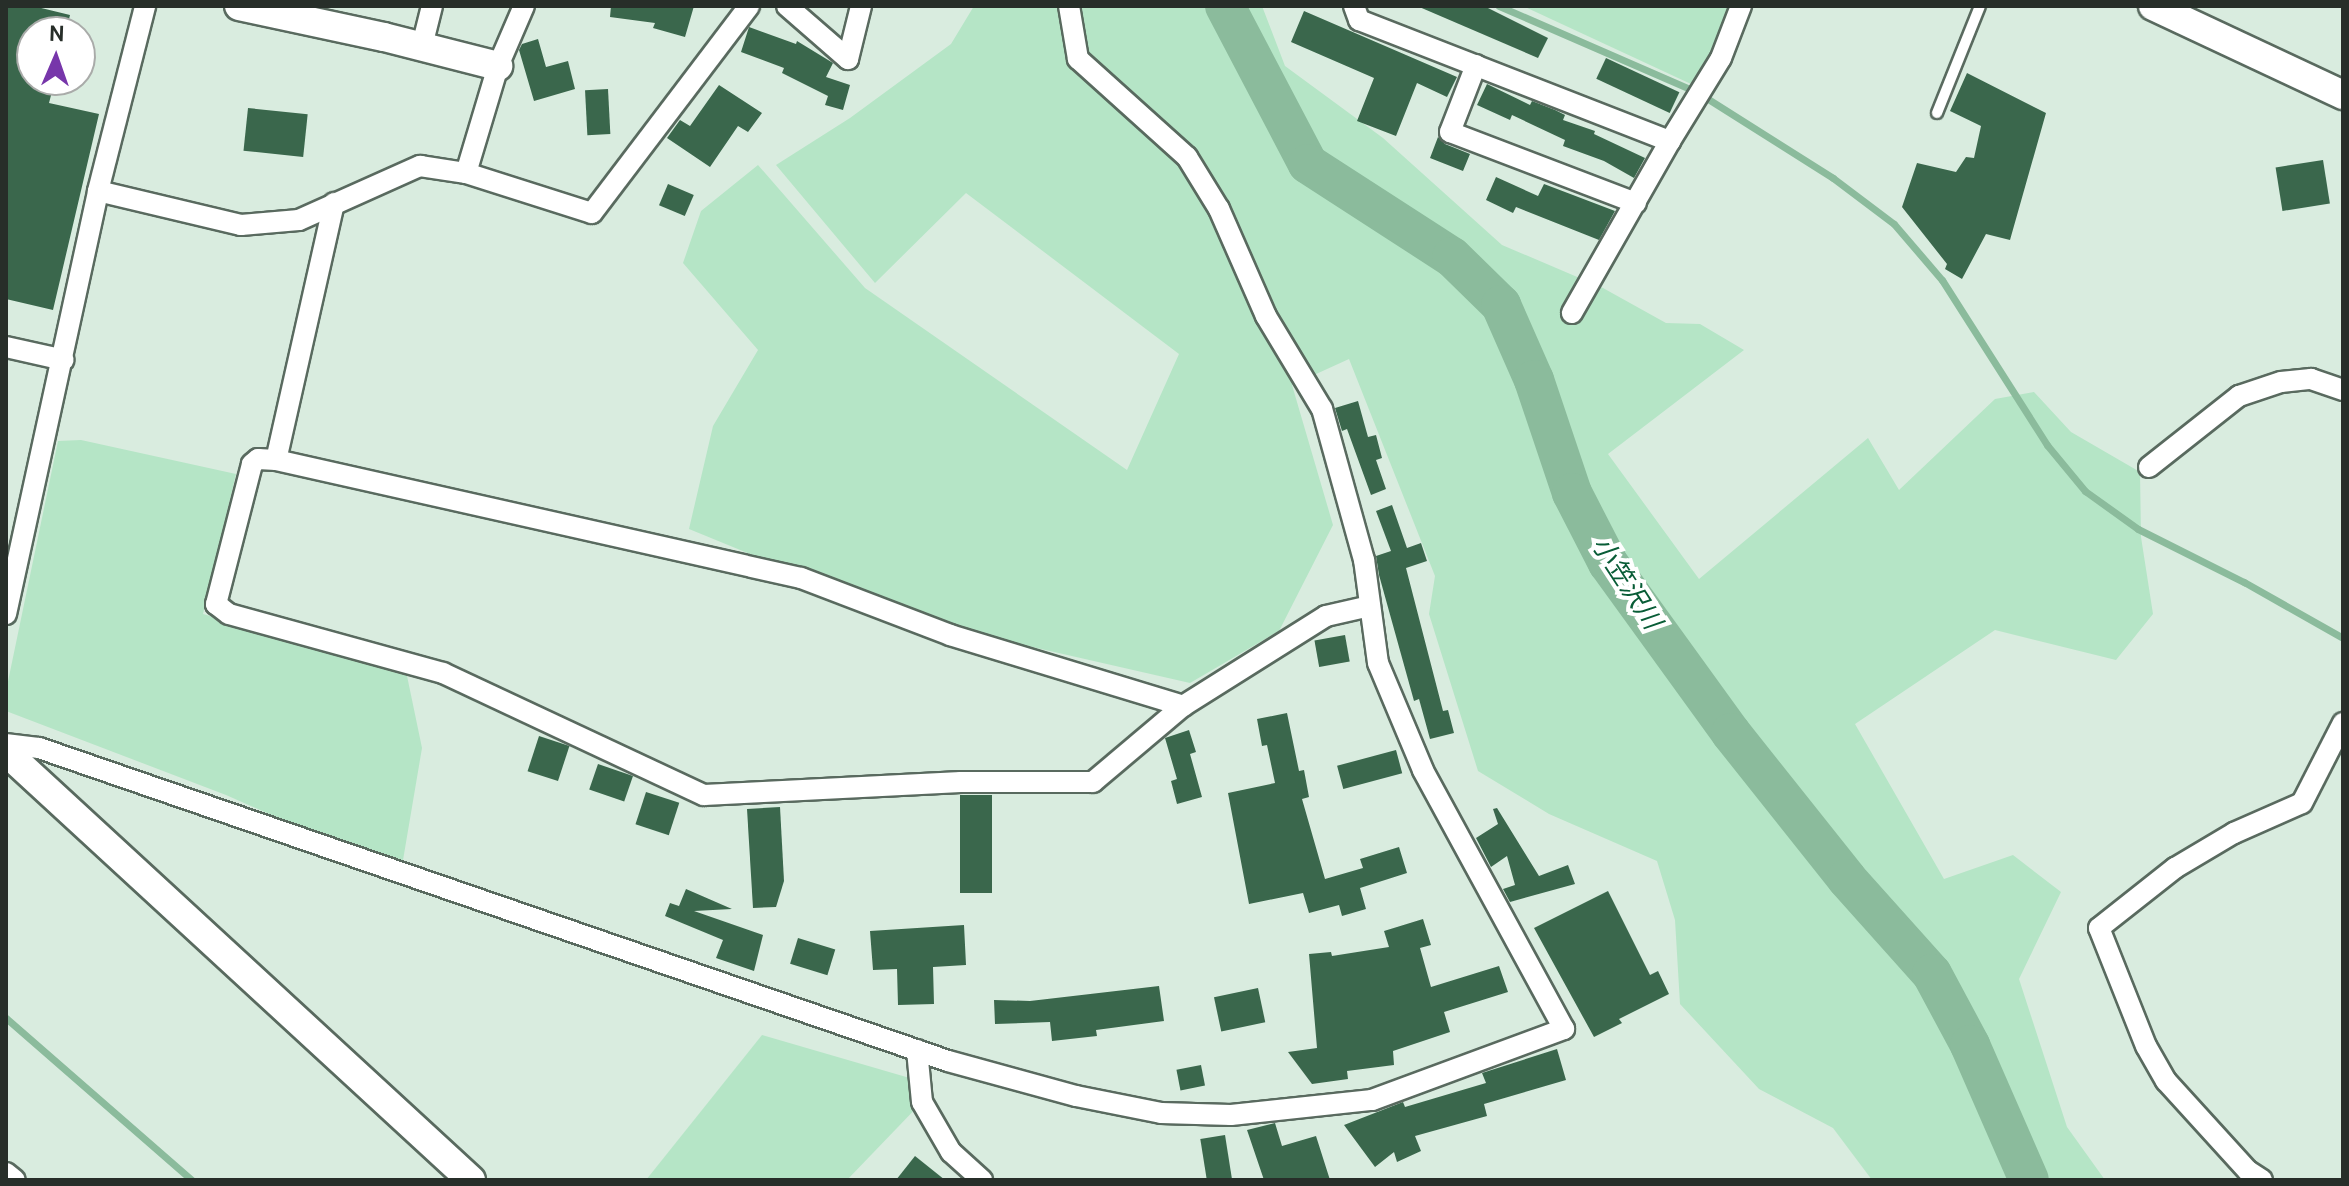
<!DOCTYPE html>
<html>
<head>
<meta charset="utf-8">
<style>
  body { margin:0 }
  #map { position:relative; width:2349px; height:1186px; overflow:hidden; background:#d9ecdf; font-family:Cabin,"Noto Sans JP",sans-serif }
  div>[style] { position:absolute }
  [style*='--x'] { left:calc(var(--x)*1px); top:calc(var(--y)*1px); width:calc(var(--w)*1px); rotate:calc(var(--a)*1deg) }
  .green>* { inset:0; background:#b5e5c6 }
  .stream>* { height:7px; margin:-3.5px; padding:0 3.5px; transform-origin:3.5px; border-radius:3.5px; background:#8bbb9c }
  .river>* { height:40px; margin:-20px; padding:0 20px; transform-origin:20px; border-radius:20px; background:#8bbb9c }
  .building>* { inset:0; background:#3a674c; transform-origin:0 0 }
  .roads { filter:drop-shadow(2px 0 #596a5f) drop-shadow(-2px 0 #596a5f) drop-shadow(0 2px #596a5f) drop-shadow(0 -2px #596a5f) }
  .lane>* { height:10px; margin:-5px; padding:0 5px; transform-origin:5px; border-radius:5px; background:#fff }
  .street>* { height:20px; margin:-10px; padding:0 10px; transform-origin:10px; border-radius:10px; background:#fff }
  .secondary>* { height:28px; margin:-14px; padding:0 14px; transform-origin:14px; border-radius:14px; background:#fff }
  span { translate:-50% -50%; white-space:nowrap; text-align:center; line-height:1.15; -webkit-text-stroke:8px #fff; paint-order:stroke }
  .water-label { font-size:26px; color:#085c36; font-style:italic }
  .frame { position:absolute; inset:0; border:8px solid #272e29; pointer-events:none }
  .north { position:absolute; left:16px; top:16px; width:80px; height:80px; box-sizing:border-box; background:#fff; border:2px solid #a9aba9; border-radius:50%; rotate:2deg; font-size:22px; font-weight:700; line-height:32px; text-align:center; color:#272e29 }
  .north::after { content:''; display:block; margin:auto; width:28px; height:36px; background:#7736aa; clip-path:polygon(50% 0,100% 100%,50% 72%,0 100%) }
</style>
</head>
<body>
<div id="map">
  <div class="green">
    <i style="clip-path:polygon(974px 6px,1262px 6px,1285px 66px,1383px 138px,1502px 245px,1603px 288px,1666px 323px,1700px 324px,1744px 350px,1608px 454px,1699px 579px,1868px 438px,1899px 490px,1995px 399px,2034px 392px,2071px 432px,2140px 472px,2141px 537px,2153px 614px,2116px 660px,1995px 630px,1855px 724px,1944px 879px,2013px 855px,2061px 892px,2019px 979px,2067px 1127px,2105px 1180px,1872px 1180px,1833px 1128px,1759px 1089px,1680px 1004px,1675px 920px,1657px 861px,1549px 814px,1478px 771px,1429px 614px,1435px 576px,1349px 359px,1292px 385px,1333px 525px,1279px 631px,1190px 683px,909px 619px,689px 529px,713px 426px,758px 350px,683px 263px,701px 211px,758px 165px,865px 288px,1127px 470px,1179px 354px,966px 193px,875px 283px,776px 165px,850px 118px,951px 44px)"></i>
    <i style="clip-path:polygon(1523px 6px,1738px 6px,1691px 84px)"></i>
    <i style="clip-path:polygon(81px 440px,236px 474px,203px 614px,406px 671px,422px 748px,401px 872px,226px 795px,6px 711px,6px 691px,58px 441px)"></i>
    <i style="clip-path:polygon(762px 1035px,920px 1081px,922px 1102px,847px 1180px,646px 1180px)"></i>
  </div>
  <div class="stream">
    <i style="--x:1499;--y:6;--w:216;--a:23.5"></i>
    <i style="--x:1697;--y:92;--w:161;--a:32.3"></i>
    <i style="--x:1833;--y:178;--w:76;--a:37"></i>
    <i style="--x:1894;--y:224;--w:74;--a:49.4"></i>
    <i style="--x:1942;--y:280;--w:196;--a:57.5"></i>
    <i style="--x:2047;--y:445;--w:60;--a:50.4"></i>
    <i style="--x:2085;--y:491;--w:65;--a:35.6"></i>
    <i style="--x:2138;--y:529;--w:119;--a:26.6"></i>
    <i style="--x:2244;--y:582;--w:114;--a:29.5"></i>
    <i style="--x:6;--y:1018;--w:247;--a:41.1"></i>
  </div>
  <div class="river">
    <i style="--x:1225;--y:6;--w:178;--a:62.3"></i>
    <i style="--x:1308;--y:164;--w:171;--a:32.9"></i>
    <i style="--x:1452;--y:257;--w:69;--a:44.4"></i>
    <i style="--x:1501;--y:305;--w:82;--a:66.3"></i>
    <i style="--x:1534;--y:380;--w:119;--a:71.4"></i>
    <i style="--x:1572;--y:493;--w:79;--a:62.8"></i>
    <i style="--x:1608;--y:563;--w:210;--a:54.1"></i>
    <i style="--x:1731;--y:733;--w:186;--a:51.5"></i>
    <i style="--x:1847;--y:879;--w:127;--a:48.2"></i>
    <i style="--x:1932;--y:974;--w:81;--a:61.8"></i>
    <i style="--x:1970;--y:1045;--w:147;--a:66.4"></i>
  </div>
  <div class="building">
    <i style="clip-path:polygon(6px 6px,33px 6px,70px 15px,66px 32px,32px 32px,32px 80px,55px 80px,49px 103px,99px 114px,53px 310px,6px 299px)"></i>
    <i style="clip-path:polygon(611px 6px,694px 6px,685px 37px,653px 28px,655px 23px,610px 17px)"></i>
    <i style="clip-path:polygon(1417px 6px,1484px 6px,1548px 38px,1538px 58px)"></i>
    <i style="clip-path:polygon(1304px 11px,1457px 77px,1447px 97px,1417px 83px,1396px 136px,1357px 121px,1374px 78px,1291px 42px)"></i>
    <i style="clip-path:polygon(749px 27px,796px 44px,797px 41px,833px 63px,826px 77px,850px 85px,843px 110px,825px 105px,828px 96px,782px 73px,784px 68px,741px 52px)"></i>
    <i style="clip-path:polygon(538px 39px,546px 67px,568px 61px,575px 89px,534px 101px,519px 50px,522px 44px)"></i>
    <i style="left:1606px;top:58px;width:81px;height:23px;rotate:25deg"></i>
    <i style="clip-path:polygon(1967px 73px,2046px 113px,2010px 240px,1986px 234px,1962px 279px,1945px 269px,1947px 264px,1902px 207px,1917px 163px,1956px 172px,1966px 157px,1974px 158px,1981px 126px,1950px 111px)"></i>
    <i style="clip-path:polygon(1487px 84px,1530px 105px,1532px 101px,1555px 110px,1565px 115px,1563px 120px,1595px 131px,1594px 134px,1645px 158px,1634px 178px,1604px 161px,1563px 146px,1565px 140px,1512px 115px,1510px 120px,1477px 105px)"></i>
    <i style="clip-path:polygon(719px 85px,762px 113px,748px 132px,738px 126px,710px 167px,667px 138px,680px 120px,690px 126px)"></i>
    <i style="left:608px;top:89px;width:45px;height:23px;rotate:87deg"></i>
    <i style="left:248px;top:108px;width:60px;height:43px;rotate:6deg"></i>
    <i style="clip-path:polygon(1438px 137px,1445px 144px,1470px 154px,1463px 171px,1430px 158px)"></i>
    <i style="left:2323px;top:160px;width:44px;height:48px;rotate:81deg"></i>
    <i style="clip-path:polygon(1496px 177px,1538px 196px,1544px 184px,1615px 211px,1599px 240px,1516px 207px,1513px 213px,1486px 200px)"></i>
    <i style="left:668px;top:184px;width:28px;height:23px;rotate:23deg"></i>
    <i style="clip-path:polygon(1358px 401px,1368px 437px,1376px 435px,1382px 458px,1376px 460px,1386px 489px,1371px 495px,1347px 429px,1342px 431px,1335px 408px)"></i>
    <i style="clip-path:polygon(1392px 505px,1407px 548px,1421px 543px,1427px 561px,1406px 568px,1443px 711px,1448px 710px,1454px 733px,1430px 739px,1419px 699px,1414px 701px,1379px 575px,1376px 556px,1391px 551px,1376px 511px)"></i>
    <i style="left:1345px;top:635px;width:27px;height:31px;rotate:80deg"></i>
    <i style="clip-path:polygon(1287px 713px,1299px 771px,1304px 770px,1309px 797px,1302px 799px,1325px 879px,1363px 868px,1360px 859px,1399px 847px,1407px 873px,1360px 888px,1366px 909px,1342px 916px,1339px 905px,1309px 913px,1303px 893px,1249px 904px,1228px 793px,1275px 783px,1267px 745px,1262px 746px,1257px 719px)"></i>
    <i style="clip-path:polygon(1189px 730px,1196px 752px,1190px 754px,1202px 797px,1177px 804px,1171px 781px,1177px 779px,1165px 738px)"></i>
    <i style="left:539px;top:736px;width:32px;height:37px;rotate:18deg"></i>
    <i style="left:1396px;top:750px;width:24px;height:61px;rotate:75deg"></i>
    <i style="left:598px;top:764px;width:37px;height:27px;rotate:19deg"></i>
    <i style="left:646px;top:792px;width:35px;height:34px;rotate:18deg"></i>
    <i style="left:960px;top:795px;width:32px;height:98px"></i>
    <i style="clip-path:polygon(780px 807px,784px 881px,776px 907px,753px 908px,747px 809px)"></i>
    <i style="clip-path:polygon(1497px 808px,1539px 876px,1568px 865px,1575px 884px,1510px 902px,1503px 889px,1515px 885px,1507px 856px,1491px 867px,1476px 838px,1498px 824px,1493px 809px)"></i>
    <i style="clip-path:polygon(686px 889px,732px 909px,694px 911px,763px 935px,754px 971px,716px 958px,723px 940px,665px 916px,670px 903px,679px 906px)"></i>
    <i style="clip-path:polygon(1608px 891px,1650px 975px,1658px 971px,1669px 994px,1619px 1019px,1622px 1023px,1594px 1037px,1534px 928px)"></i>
    <i style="clip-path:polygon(1423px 919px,1431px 945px,1420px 948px,1431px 987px,1499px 966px,1508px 992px,1444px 1012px,1450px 1032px,1393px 1051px,1394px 1065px,1347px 1071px,1348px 1079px,1312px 1084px,1288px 1052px,1317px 1048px,1309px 954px,1331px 952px,1332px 956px,1389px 947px,1384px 931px)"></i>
    <i style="clip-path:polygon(964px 925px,966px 965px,933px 967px,934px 1004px,898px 1005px,897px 969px,873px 970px,870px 931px)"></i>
    <i style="left:798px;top:938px;width:39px;height:27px;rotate:17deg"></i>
    <i style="clip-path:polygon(1159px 986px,1164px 1021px,1096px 1030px,1097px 1036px,1052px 1041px,1050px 1022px,995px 1024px,994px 1000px,1030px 1001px)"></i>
    <i style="left:1258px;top:988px;width:35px;height:45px;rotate:78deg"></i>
    <i style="clip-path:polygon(1557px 1049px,1566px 1080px,1484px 1104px,1487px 1116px,1415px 1136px,1421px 1151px,1397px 1162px,1394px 1152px,1375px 1167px,1344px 1125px,1403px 1102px,1405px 1107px,1486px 1083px,1482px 1073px)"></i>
    <i style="left:1201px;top:1065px;width:21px;height:25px;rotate:79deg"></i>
    <i style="clip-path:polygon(1275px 1123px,1282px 1146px,1316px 1136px,1330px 1180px,1264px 1180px,1247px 1130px)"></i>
    <i style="left:1225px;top:1135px;width:46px;height:25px;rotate:81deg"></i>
    <i style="clip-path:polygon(915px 1156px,945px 1180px,896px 1180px)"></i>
  </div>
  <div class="roads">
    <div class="lane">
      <i style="--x:1937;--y:113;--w:115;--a:-68.1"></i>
    </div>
    <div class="street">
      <i style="--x:787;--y:6;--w:81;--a:41"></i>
      <i style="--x:848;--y:59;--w:55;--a:-76.2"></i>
      <i style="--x:1354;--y:6;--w:15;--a:70"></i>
      <i style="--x:1359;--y:20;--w:334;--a:21.3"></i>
      <i style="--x:1670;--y:141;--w:198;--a:119.7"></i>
      <i style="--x:422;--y:46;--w:41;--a:-76"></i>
      <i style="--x:1476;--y:65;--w:72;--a:111.2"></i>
      <i style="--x:1450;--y:132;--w:199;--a:20.9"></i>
      <i style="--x:1670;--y:141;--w:97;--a:-58.4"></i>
      <i style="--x:1721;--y:58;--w:56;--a:-69"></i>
      <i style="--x:466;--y:173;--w:112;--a:-73.3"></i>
      <i style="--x:498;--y:66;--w:65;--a:-66.6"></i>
      <i style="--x:98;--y:191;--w:147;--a:13.4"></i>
      <i style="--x:241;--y:225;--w:58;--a:-4.9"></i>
      <i style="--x:299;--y:220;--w:133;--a:-24.1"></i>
      <i style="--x:420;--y:166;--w:47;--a:8.7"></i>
      <i style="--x:466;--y:173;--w:132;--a:17.6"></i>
      <i style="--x:592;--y:213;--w:260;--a:-52.8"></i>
      <i style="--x:334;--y:203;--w:263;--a:102.7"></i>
      <i style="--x:276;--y:460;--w:538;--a:12.67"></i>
      <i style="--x:801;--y:578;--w:160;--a:20.9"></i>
      <i style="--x:950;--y:635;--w:244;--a:16.9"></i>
      <i style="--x:6;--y:347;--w:59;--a:12.6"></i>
      <i style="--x:276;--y:460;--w:18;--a:-177"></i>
      <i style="--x:258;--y:459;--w:8;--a:140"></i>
      <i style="--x:252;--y:464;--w:145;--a:104.4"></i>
      <i style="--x:216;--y:604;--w:16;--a:38"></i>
      <i style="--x:229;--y:614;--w:222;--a:15.4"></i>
      <i style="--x:443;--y:673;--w:288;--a:25.1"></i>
      <i style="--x:704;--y:795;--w:257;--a:-2.9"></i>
      <i style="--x:961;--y:782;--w:132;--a:0"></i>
      <i style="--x:1093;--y:782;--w:118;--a:-40.2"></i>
      <i style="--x:1183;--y:706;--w:169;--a:-32.2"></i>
      <i style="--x:1326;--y:616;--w:45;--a:-12.8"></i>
      <i style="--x:2149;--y:467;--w:115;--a:-38.3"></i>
      <i style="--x:2239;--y:396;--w:44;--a:-18.4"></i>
      <i style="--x:2281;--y:382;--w:30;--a:-6"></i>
      <i style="--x:2311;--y:379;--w:34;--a:19"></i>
      <i style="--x:6;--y:614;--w:433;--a:-77.7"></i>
      <i style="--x:98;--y:191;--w:191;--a:-75.7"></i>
      <i style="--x:6;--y:744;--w:33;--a:7"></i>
      <i style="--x:39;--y:748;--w:961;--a:19"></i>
      <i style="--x:948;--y:1061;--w:133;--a:15.3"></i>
      <i style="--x:1076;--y:1096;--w:87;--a:11.3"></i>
      <i style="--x:1161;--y:1113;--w:70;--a:1.6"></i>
      <i style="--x:1231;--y:1115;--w:142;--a:-6.1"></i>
      <i style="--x:1372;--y:1100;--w:205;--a:-20.3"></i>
      <i style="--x:1564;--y:1029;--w:295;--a:-118.6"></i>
      <i style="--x:1423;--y:770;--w:116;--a:-112.8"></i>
      <i style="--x:1378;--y:663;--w:104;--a:-97.7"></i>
      <i style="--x:1364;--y:560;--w:157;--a:-105.5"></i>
      <i style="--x:1322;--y:409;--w:109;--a:-121.1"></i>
      <i style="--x:1266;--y:316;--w:117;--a:-113.7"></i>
      <i style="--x:1219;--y:209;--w:61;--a:-121.6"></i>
      <i style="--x:1187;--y:157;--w:147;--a:-138"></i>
      <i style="--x:1078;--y:59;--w:54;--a:-99.6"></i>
      <i style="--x:917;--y:1050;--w:52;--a:84.5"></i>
      <i style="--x:922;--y:1102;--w:58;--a:59.9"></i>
      <i style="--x:951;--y:1152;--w:42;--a:42.1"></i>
      <i style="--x:6;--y:1173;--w:11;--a:38"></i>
      <i style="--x:2262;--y:1180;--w:17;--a:-147"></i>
      <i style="--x:2248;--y:1171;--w:122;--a:-132.3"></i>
      <i style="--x:2166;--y:1081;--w:40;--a:-119.7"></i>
      <i style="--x:2146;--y:1046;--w:127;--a:-111.7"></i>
      <i style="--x:2099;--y:928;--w:97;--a:-38.3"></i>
      <i style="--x:2175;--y:868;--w:69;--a:-30.7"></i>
      <i style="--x:2234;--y:833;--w:74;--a:-23.8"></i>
      <i style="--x:2302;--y:803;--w:90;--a:-62.9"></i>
    </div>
    <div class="secondary">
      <i style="--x:239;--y:6;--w:148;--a:12.1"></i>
      <i style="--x:384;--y:37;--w:118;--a:14.3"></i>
      <i style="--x:2153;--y:6;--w:210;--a:25.1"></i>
      <i style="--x:6;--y:752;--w:632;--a:42.63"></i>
    </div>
  </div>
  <div class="water-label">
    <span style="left:1626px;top:583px;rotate:57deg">小笠沢川</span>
  </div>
  <div class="frame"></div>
  <div class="north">N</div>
</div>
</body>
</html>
